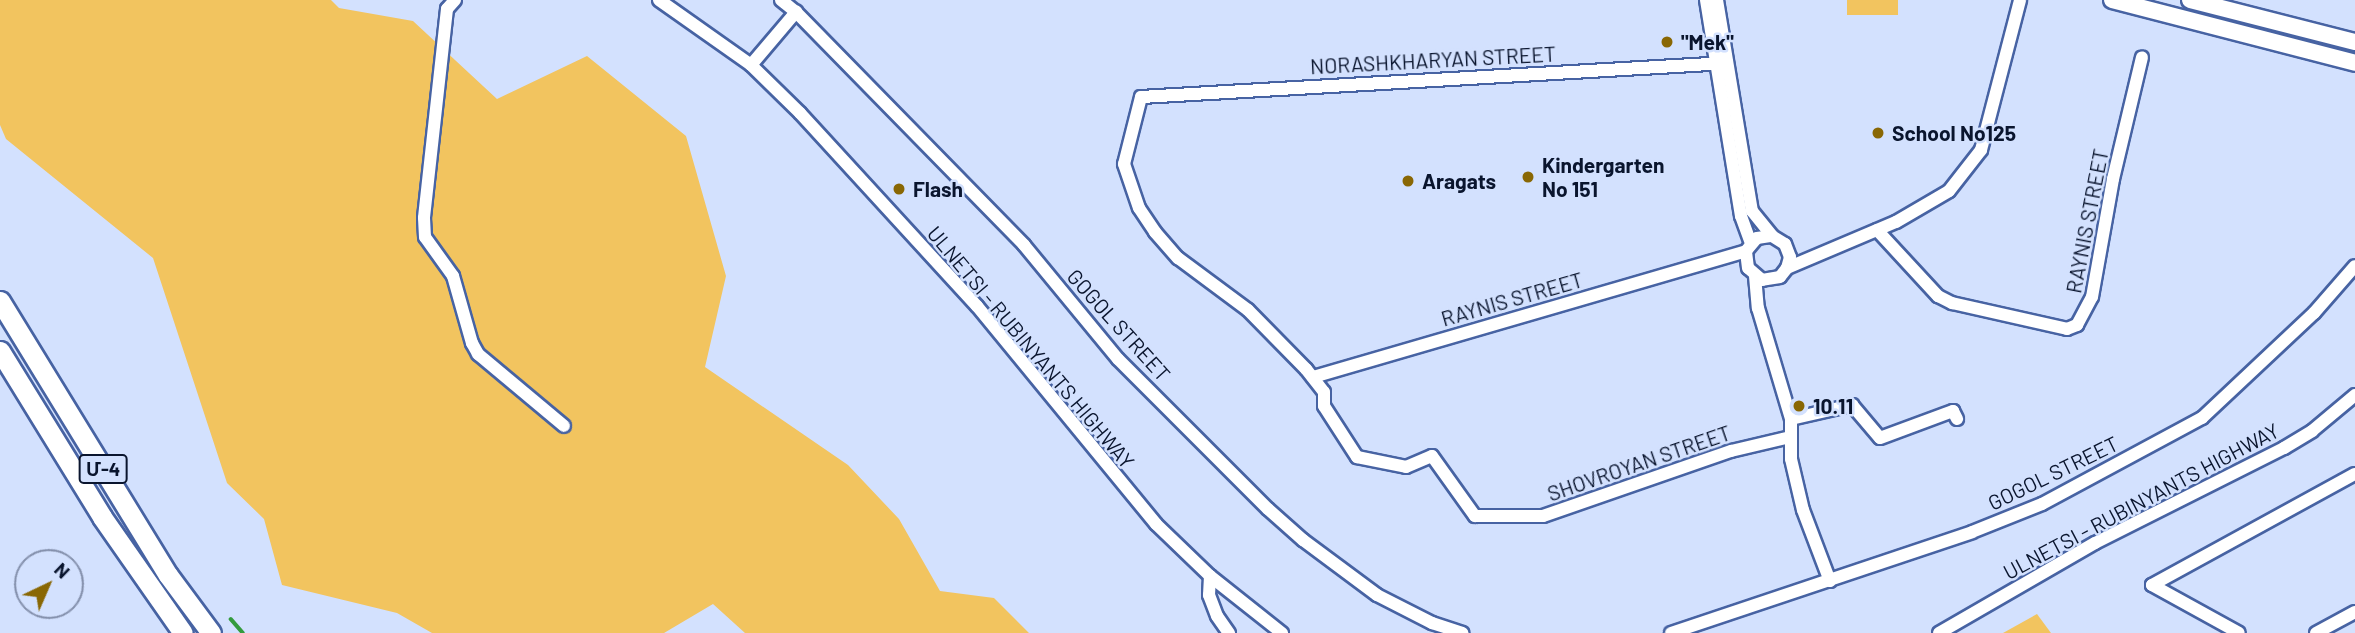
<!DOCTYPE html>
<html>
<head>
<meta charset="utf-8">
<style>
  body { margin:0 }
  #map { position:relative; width:2355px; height:633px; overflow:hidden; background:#d3e1fe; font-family:Barlow,"Noto Sans Armenian",sans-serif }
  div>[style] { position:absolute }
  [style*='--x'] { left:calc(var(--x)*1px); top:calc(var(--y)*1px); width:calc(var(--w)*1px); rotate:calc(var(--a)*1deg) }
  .green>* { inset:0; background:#f2c45f; transform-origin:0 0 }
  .stream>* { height:3.5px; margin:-1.75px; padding:0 1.75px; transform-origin:1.75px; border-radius:1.75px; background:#339b3d }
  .roads { filter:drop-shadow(2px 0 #4763a3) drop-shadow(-2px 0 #4763a3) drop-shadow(0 2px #4763a3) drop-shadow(0 -2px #4763a3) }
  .minor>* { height:12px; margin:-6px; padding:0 6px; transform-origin:6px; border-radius:6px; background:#fff }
  .major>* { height:16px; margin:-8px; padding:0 8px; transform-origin:8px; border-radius:8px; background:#fff }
  .highway>* { height:19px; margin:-9.5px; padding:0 9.5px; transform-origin:9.5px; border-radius:9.5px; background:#fff }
  .dots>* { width:19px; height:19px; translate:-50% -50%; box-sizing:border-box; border:4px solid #d3e1fe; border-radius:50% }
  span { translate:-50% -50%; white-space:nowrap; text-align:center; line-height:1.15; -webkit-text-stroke:5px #d3e1fe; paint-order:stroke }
  .shield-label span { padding:2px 5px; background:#d3e1fe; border:2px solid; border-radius:5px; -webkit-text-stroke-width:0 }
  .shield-label { font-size:19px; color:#0a152e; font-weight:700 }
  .poi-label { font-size:21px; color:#0a152e; font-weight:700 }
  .left { translate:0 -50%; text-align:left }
  .street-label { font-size:21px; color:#0a152e }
  .north { position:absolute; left:14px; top:549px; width:70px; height:70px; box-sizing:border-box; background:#d3e1fe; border:2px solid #838fab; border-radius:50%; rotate:44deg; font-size:19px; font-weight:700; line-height:28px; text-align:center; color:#0a152e }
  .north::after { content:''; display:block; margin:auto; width:24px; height:32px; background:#896704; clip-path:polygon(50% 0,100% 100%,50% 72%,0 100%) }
</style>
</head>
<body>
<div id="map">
  <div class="green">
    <i style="clip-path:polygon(0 0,331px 0,339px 8px,413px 21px,497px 99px,587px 56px,686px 136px,726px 276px,705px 367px,848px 465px,899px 519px,940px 591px,994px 598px,1029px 633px,745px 633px,713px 604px,664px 633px,432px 633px,397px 613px,282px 585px,264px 519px,227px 483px,153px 258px,6px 139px,0 125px)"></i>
    <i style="left:1847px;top:0;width:51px;height:15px"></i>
    <i style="clip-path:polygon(2037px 614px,2051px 633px,2003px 633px)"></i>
  </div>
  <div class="stream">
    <i style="--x:231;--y:619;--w:18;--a:49"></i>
  </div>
  <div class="roads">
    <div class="minor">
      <i style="--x:455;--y:0;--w:12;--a:132"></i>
      <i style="--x:447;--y:9;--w:210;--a:96.3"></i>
      <i style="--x:424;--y:218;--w:19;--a:87"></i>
      <i style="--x:425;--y:237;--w:48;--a:54.3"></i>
      <i style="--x:453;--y:276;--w:70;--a:74.2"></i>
      <i style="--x:472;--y:343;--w:13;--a:61"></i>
      <i style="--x:478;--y:354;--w:112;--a:39.9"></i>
      <i style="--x:659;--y:0;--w:113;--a:35.2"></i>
      <i style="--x:751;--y:65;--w:69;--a:44.4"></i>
      <i style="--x:800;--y:113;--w:262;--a:47.5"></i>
      <i style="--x:977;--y:306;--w:282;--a:50.6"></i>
      <i style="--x:1156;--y:524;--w:75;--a:43.9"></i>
      <i style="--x:1210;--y:576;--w:92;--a:38.4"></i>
      <i style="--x:781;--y:0;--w:19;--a:39"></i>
      <i style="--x:796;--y:12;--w:326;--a:45.6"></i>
      <i style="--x:1024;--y:245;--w:148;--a:50.5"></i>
      <i style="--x:1118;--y:359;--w:212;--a:45"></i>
      <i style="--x:1268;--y:509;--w:47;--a:41.5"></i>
      <i style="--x:1303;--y:540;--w:92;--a:36.6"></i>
      <i style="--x:1377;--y:595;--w:62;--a:27"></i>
      <i style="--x:1432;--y:623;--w:32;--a:18"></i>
      <i style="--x:1706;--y:0;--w:219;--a:80.8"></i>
      <i style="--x:1741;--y:216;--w:29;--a:70"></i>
      <i style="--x:1717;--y:0;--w:214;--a:80.6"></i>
      <i style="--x:1752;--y:211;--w:32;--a:51"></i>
      <i style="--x:1772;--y:236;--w:15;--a:32"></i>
      <i style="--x:1785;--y:244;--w:14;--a:69"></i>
      <i style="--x:1790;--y:257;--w:11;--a:105"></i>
      <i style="--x:1787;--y:268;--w:11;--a:128"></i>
      <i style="--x:1780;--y:277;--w:18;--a:171"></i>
      <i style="--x:1762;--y:280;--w:18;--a:-139"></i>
      <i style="--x:1748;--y:268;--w:17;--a:-97"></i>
      <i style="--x:1746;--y:251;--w:17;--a:-50"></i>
      <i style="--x:1757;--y:238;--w:15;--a:-8"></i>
      <i style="--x:1727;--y:63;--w:587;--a:176.68"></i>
      <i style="--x:1141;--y:97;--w:69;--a:104.2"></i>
      <i style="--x:1124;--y:164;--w:46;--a:71.2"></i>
      <i style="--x:1139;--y:208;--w:29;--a:56"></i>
      <i style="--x:1155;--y:232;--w:35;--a:49"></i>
      <i style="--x:1178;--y:258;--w:87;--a:36.6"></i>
      <i style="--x:1248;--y:310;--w:83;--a:45.5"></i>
      <i style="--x:1306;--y:369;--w:29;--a:52"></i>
      <i style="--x:1324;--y:392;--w:14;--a:90"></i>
      <i style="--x:1324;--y:406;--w:61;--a:57.1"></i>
      <i style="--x:1357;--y:457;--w:50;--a:11.5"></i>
      <i style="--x:1406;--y:467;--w:28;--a:-23"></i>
      <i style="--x:1432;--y:456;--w:74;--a:54.4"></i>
      <i style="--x:1475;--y:516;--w:68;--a:0"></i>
      <i style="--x:1543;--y:516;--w:199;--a:-19.1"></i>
      <i style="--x:1731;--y:451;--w:61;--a:-13.3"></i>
      <i style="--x:751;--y:65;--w:70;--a:-49.7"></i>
      <i style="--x:1877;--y:230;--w:90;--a:47.3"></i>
      <i style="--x:1938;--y:296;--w:16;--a:27"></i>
      <i style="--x:1952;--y:303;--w:118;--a:12.7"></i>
      <i style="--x:2067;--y:329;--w:11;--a:-22"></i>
      <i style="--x:2077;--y:325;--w:32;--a:-62"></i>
      <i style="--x:2092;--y:297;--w:120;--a:-79.9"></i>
      <i style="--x:2113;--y:179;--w:125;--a:-76.6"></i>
      <i style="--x:1787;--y:268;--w:118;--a:-22.9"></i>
      <i style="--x:1896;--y:222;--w:61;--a:-30.3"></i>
      <i style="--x:1949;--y:191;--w:52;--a:-52"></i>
      <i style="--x:1981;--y:150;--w:155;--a:-75.4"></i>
      <i style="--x:1755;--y:276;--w:32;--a:85"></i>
      <i style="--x:1758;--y:308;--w:116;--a:73.4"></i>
      <i style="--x:1791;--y:419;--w:40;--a:90"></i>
      <i style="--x:1791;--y:459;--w:52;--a:76.8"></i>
      <i style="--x:1803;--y:510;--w:76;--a:69.2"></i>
      <i style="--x:1313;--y:377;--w:451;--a:-16.2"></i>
      <i style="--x:1791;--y:419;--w:63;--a:-12.9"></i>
      <i style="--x:1852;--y:405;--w:43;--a:49.7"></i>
      <i style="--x:1880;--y:438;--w:78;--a:-20.3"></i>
      <i style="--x:1953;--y:411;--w:9;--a:63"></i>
      <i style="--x:1210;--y:576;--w:19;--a:93"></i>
      <i style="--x:1209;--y:595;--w:22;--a:69"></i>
      <i style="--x:1217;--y:616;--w:21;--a:55"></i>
      <i style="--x:2152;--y:585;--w:231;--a:-28.7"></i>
      <i style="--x:2152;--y:585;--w:99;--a:28.9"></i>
      <i style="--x:1671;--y:633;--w:317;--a:-18.5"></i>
      <i style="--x:1972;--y:532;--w:75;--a:-21.8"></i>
      <i style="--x:2042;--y:504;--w:182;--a:-28.3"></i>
      <i style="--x:2202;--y:418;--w:154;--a:-43.2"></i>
      <i style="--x:2314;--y:313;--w:62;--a:-48.9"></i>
      <i style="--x:1939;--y:633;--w:180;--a:-30"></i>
      <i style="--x:2095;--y:543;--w:212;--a:-26.7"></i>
      <i style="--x:2284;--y:448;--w:33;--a:-31"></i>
      <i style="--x:2312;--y:431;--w:56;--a:-39.9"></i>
      <i style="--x:2316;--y:633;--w:44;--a:-28.3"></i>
    </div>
    <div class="major">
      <i style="--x:2112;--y:0;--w:251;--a:14.5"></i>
      <i style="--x:2190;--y:0;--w:170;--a:14.3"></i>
    </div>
    <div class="highway">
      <i style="--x:0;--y:301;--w:321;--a:58.5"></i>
      <i style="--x:168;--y:575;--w:72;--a:53.4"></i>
      <i style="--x:0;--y:351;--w:195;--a:58.4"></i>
      <i style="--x:102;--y:517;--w:141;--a:55.1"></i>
    </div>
  </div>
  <div class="dots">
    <i style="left:1667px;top:42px;background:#896704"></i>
    <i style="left:1878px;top:133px;background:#896704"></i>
    <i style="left:1528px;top:177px;background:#896704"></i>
    <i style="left:1408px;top:181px;background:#896704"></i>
    <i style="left:899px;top:189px;background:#896704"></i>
    <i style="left:1799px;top:406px;background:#896704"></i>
  </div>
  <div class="shield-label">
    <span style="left:103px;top:469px">Մ-4</span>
  </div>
  <div class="poi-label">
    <span class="left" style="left:1681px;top:42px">"Mek"</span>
    <span class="left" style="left:1892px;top:133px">School No125</span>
    <span class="left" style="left:1542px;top:177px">Kindergarten<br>No 151</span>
    <span class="left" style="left:1422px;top:181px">Aragats</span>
    <span class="left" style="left:913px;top:189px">Flash</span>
    <span class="left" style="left:1813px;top:406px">10.11</span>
  </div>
  <div class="street-label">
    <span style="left:1433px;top:60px;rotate:-3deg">NORASHKHARYAN STREET</span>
    <span style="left:2087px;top:221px;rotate:-79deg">RAYNIS STREET</span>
    <span style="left:1512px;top:299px;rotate:-16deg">RAYNIS STREET</span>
    <span style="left:1119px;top:325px;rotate:48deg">GOGOL STREET</span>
    <span style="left:1031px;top:347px;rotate:50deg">ULNETSI - RUBINYANTS HIGHWAY</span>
    <span style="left:1639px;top:463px;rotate:-19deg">SHOVROYAN STREET</span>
    <span style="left:2053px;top:473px;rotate:-26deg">GOGOL STREET</span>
    <span style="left:2141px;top:501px;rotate:-28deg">ULNETSI - RUBINYANTS HIGHWAY</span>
  </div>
  <div class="north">N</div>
</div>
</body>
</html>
